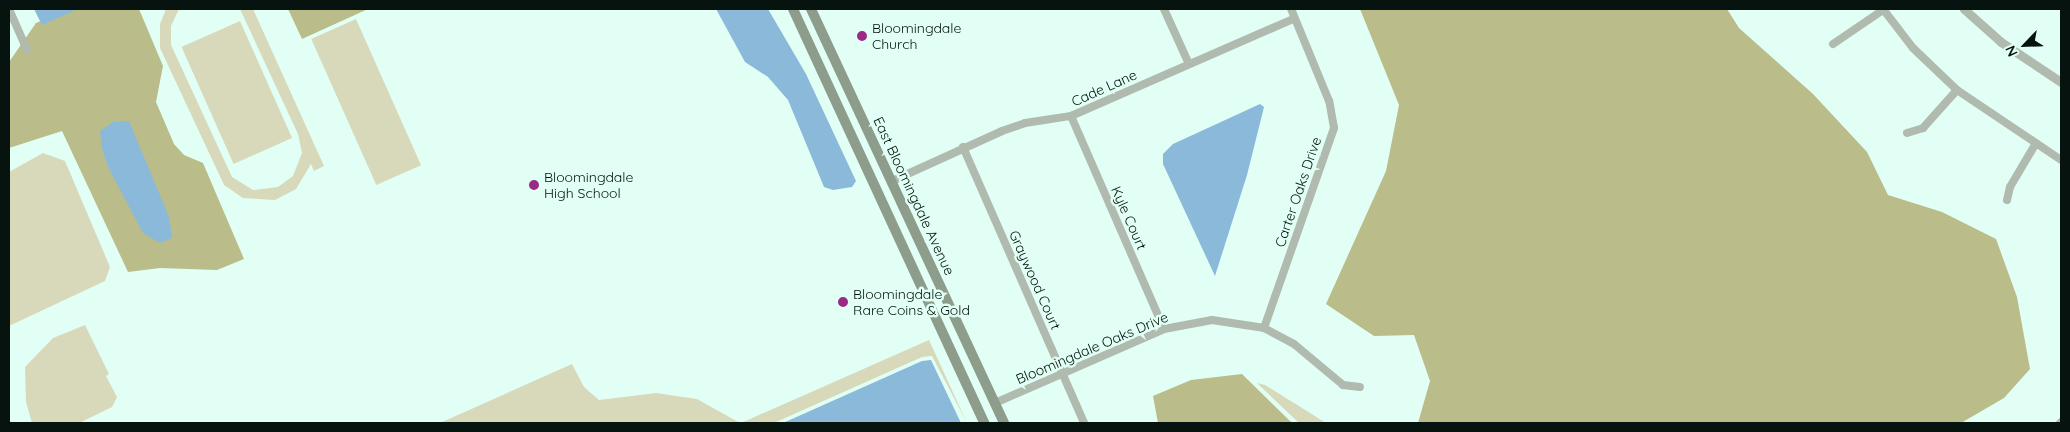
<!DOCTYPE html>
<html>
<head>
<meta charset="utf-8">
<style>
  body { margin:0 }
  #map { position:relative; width:2070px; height:432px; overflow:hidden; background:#e1fff5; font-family:Quicksand,sans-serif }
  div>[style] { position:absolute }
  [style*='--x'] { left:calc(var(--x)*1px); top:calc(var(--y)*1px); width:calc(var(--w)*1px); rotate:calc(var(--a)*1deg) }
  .green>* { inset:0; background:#d8d9ba; transform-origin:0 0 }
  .forest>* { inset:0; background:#babc89 }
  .water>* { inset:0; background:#8ab9da }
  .minor>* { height:8px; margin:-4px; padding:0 4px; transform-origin:4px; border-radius:4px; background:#b0baaf }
  .tertiary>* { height:9px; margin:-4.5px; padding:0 4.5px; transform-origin:4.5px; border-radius:4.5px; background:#b0baaf }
  .secondary>* { height:10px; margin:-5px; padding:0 5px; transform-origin:5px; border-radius:5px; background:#8e9c8c }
  .dots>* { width:14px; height:14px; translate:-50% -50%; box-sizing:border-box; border:2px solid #e1fff5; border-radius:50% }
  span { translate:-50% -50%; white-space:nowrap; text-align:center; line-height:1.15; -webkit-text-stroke:5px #e1fff5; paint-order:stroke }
  .poi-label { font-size:14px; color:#06130f }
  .left { translate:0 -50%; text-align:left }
  .street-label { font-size:14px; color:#06130f }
  .frame { position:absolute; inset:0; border:10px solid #06130f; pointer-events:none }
  .north { position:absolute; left:2000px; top:20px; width:50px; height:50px; -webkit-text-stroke:4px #e1fff5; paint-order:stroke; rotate:246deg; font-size:14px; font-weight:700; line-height:20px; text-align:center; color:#06130f }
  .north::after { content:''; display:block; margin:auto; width:18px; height:22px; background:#06130f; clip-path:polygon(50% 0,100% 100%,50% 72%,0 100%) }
</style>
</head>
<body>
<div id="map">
  <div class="green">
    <i style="clip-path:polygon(166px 9px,179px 9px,171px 26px,171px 45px,232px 177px,253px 190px,278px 187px,293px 176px,302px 153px,298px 134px,240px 9px,253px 9px,324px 166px,314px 171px,311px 164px,296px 189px,275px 200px,243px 198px,224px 185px,160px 48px,160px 24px)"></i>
    <i style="left:356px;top:19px;width:160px;height:49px;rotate:66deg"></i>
    <i style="left:240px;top:21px;width:128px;height:64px;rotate:66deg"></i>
    <i style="clip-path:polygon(43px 153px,65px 161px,110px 267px,105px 281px,9px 326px,9px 172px)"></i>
    <i style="clip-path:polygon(85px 325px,109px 374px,106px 376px,117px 397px,112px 407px,79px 423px,32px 423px,26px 402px,25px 367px,53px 338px)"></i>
    <i style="clip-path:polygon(929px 340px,967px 423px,932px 356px,922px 357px,774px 423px,741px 423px)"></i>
    <i style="clip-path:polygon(572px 364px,584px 387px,599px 400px,656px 393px,697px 399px,740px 423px,440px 423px)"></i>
    <i style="clip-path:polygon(1257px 383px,1265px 385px,1326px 423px,1299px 423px)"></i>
  </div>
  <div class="forest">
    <i style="clip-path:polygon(68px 9px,139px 9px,163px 66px,156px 102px,174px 144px,184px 155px,203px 163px,244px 259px,217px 270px,160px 268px,128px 272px,62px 131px,9px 148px,9px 62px,36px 23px)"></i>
    <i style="clip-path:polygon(288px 9px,368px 9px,302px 39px)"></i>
    <i style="clip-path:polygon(1360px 9px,1727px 9px,1739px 28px,1813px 94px,1867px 152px,1888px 195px,1942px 212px,1996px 239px,2017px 297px,2030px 369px,2004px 398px,1961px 423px,1418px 423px,1430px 381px,1414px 335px,1374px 336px,1326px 304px,1386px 171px,1399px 105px)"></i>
    <i style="clip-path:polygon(1242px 374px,1292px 423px,1158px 423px,1153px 396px,1191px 380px)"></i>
  </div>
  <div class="water">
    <i style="clip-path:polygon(34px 9px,78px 9px,42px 25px)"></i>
    <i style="clip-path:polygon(716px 9px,768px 9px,806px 74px,856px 181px,852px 187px,833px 190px,824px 187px,788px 100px,768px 77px,745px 62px)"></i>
    <i style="clip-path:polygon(1260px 104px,1264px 107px,1247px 175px,1215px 276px,1163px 164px,1163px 154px,1173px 144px)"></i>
    <i style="clip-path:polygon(129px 121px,169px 217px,172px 238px,160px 243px,143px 233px,109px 169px,102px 149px,100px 131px,113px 122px)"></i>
    <i style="clip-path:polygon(931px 360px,961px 423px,783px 423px,922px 361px)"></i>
  </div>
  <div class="minor">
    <i style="--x:9;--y:9;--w:45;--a:66.3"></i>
    <i style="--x:1164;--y:9;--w:60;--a:65.6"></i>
    <i style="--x:1883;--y:9;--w:49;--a:52.4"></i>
    <i style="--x:1913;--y:48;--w:61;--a:43.7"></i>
    <i style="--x:1957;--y:90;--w:125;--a:33.9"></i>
    <i style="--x:1833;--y:44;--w:60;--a:-34.2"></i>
    <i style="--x:1071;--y:116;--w:232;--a:66.4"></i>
    <i style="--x:1907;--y:133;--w:17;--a:-17"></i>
    <i style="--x:1923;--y:128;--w:51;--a:-48.2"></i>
    <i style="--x:963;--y:147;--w:301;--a:66.3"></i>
    <i style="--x:892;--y:181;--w:121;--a:-24.4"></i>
    <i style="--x:1002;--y:131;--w:24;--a:-19"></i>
    <i style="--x:1025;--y:123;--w:47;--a:-8.7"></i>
    <i style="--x:1071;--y:116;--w:244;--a:-23.6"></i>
    <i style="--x:2007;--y:200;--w:13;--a:-77"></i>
    <i style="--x:2010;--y:187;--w:51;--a:-59.4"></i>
    <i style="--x:1264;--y:328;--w:212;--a:-70.7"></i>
    <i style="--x:1334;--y:128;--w:27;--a:-100"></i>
    <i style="--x:1329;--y:101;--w:100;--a:-112.4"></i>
    <i style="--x:995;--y:403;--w:184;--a:-23.6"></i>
    <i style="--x:1164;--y:329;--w:49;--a:-10.6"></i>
    <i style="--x:1212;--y:320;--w:53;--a:8.7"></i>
    <i style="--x:1264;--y:328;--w:34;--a:28"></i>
    <i style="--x:1294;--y:344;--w:64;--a:39.9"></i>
    <i style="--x:1343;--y:385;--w:17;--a:7"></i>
    <i style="--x:2060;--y:423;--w:1;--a:-45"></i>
  </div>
  <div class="tertiary">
    <i style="--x:1964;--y:9;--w:50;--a:41.7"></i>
    <i style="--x:2001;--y:42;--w:72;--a:33.7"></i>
  </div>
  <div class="secondary">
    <i style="--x:793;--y:9;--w:456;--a:65.2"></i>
    <i style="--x:811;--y:9;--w:457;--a:65"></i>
  </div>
  <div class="dots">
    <i style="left:862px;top:36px;background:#9b2986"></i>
    <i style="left:534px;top:185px;background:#9b2986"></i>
    <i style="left:843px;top:302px;background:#9b2986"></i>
  </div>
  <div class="poi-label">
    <span class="left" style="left:872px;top:36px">Bloomingdale<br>Church</span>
    <span class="left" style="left:544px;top:185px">Bloomingdale<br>High School</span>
    <span class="left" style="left:853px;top:302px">Bloomingdale<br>Rare Coins &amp; Gold</span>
  </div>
  <div class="street-label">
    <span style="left:1104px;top:88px;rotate:-24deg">Cade Lane</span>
    <span style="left:1298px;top:192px;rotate:-71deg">Carter Oaks Drive</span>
    <span style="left:914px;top:196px;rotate:65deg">East Bloomingdale Avenue</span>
    <span style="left:1129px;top:218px;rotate:66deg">Kyle Court</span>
    <span style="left:1035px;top:280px;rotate:66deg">Graywood Court</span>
    <span style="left:1092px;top:348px;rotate:-23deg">Bloomingdale Oaks Drive</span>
  </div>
  <div class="frame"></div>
  <div class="north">N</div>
</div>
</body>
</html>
